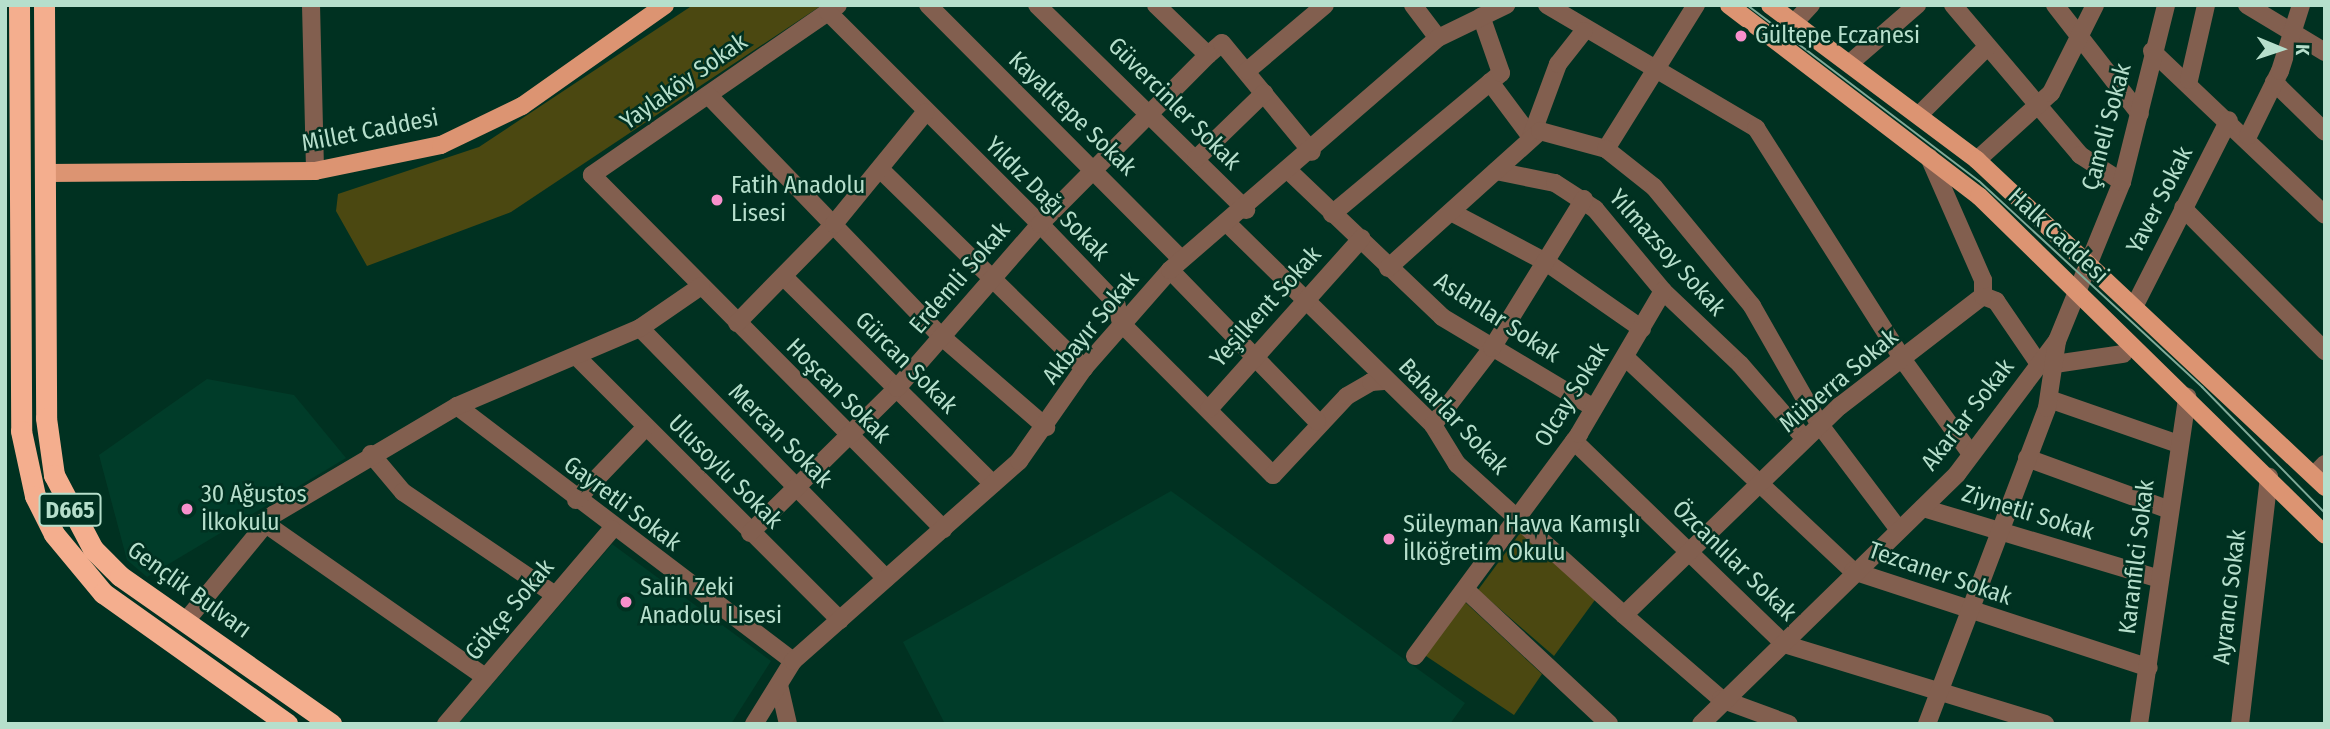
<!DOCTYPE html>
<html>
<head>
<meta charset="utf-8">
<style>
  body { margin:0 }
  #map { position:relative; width:2330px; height:729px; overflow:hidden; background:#003121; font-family:"Fira Sans Condensed",sans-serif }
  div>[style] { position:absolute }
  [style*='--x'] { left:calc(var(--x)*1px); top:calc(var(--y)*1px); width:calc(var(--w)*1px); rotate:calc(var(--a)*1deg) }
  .built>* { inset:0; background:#003c29 }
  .green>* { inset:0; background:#4b4811 }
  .minor>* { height:18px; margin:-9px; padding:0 9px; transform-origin:9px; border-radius:9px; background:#825f4f }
  .major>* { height:18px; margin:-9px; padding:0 9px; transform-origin:9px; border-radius:9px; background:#dc9472 }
  .highway>* { height:21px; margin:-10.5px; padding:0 10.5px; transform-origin:10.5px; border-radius:10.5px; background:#f4ae8e }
  .tram>* { height:2px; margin:-1px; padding:0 1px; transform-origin:1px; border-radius:1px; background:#7fab99 }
  .dots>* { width:19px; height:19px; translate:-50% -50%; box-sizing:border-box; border:4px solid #003121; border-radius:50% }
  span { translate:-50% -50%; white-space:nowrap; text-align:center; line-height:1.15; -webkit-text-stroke:5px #003121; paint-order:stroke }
  .shield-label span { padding:2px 5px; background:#003121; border:2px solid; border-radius:5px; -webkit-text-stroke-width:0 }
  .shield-label { font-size:23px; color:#b6dfcc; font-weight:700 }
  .poi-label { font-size:24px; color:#b6dfcc }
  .left { translate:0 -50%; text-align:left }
  .street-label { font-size:24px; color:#b6dfcc }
  .frame { position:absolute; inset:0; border:7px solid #b6dfcc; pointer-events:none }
  .north { position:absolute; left:2246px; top:14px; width:70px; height:70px; -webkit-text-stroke:5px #003121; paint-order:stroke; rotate:92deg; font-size:19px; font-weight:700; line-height:28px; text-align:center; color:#b6dfcc }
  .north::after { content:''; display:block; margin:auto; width:24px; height:32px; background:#b6dfcc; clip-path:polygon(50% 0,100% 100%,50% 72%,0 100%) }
</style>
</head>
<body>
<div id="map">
  <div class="built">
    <i style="clip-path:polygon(207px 379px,294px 395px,346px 458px,147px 577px,127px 560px,99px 455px)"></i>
    <i style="clip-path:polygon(1171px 491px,1465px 703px,1450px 724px,945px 724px,903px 642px)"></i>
    <i style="clip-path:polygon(612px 544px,771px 661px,731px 724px,458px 724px)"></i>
  </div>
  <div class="green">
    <i style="clip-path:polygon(693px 5px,822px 5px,511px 212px,367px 266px,336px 211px,338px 194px,479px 147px)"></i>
    <i style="clip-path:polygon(1526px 525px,1600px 593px,1554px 656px,1478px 590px)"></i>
    <i style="clip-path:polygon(1465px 602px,1542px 674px,1514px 715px,1423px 654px)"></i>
  </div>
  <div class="minor">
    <i style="--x:311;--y:5;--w:166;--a:88.6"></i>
    <i style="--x:838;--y:5;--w:299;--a:145.4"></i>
    <i style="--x:592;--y:175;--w:499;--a:45.2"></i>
    <i style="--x:928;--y:5;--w:359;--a:45.1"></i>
    <i style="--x:1037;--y:5;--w:293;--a:44.4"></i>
    <i style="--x:1156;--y:5;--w:72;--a:43.9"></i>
    <i style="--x:1208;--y:55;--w:18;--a:-41"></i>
    <i style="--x:1222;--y:43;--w:141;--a:50.5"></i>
    <i style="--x:1413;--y:5;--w:41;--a:52.9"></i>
    <i style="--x:1547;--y:5;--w:243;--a:30.5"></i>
    <i style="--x:1756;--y:128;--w:275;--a:57.6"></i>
    <i style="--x:1903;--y:360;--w:116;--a:54.1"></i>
    <i style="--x:1953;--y:5;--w:197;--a:49.7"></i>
    <i style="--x:2080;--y:155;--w:50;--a:32.7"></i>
    <i style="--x:2055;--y:5;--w:138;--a:52.1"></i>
    <i style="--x:2247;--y:5;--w:91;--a:31.1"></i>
    <i style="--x:828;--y:12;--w:300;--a:45"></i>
    <i style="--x:1040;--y:224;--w:110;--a:46.1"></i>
    <i style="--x:1116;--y:303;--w:21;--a:76"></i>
    <i style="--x:1121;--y:323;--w:215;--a:45"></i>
    <i style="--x:1273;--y:475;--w:108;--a:-46.9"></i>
    <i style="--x:1347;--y:396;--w:28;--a:-30"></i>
    <i style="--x:1371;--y:382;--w:16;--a:-4"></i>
    <i style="--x:1794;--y:23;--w:25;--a:-47"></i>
    <i style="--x:2152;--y:51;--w:238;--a:43.5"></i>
    <i style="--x:1850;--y:63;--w:89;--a:-40.9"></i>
    <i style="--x:1247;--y:71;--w:102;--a:-40.2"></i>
    <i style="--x:2189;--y:80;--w:77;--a:-77.2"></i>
    <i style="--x:1490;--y:82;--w:69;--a:53.3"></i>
    <i style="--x:2274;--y:82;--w:71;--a:44.4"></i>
    <i style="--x:708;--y:95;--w:337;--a:46"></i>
    <i style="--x:942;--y:337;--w:138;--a:40.9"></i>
    <i style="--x:1920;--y:114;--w:95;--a:-45"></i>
    <i style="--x:2248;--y:136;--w:72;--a:-63.8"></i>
    <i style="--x:2280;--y:71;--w:69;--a:-72.3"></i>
    <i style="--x:1531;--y:137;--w:78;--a:-69.7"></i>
    <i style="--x:1558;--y:64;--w:42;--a:-51.8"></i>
    <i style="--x:1606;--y:149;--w:170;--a:-58"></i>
    <i style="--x:1196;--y:159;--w:95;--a:-44.1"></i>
    <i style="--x:1977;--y:160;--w:100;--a:-42.2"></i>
    <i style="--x:2051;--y:93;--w:98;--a:-63.4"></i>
    <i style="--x:881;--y:170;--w:284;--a:44.3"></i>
    <i style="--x:1496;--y:171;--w:60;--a:11.5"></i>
    <i style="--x:1555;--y:183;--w:48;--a:33"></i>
    <i style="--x:1595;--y:209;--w:107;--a:50.3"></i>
    <i style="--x:1663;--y:291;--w:106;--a:43.5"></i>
    <i style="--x:1740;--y:364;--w:99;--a:49.1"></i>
    <i style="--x:1290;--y:172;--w:210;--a:43.6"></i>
    <i style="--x:1442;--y:317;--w:177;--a:30.9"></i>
    <i style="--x:2183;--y:208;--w:202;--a:45.2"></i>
    <i style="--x:1451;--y:212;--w:107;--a:27.8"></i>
    <i style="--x:1546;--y:262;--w:117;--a:34.9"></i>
    <i style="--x:1332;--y:214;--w:220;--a:-39.8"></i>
    <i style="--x:1501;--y:73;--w:60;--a:-109.3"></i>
    <i style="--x:1228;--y:224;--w:287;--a:44.4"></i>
    <i style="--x:1433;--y:425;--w:46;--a:58.4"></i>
    <i style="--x:1457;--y:464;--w:225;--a:42.1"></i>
    <i style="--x:1624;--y:615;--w:128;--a:40.9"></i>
    <i style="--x:1721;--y:699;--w:72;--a:20.2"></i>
    <i style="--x:1388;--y:268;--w:205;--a:-42"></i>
    <i style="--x:1540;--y:131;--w:68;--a:15.3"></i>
    <i style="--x:1606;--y:149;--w:61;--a:38.4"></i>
    <i style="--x:1654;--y:187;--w:154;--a:50.5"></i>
    <i style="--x:1752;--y:306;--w:137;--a:60.3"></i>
    <i style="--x:1820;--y:425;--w:131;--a:53"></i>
    <i style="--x:1170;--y:270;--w:211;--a:45.8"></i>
    <i style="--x:784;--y:277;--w:294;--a:44.7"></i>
    <i style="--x:1983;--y:296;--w:14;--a:21"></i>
    <i style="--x:1996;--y:301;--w:76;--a:55.7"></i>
    <i style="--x:2136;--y:303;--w:205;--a:-63.1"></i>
    <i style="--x:737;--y:323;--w:139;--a:-45.6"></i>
    <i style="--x:834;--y:224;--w:144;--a:-50.7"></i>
    <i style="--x:640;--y:328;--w:351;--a:45.5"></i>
    <i style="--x:577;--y:357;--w:372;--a:45"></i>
    <i style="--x:1625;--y:357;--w:313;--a:43.2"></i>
    <i style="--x:1853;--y:571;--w:311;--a:18.1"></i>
    <i style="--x:2055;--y:364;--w:69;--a:-8.4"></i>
    <i style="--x:2049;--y:399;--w:137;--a:19.2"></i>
    <i style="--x:457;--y:406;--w:422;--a:37.2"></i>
    <i style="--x:1209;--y:409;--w:229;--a:-48.2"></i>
    <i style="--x:1433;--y:425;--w:97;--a:-52.5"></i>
    <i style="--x:1492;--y:348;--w:175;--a:-58.3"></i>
    <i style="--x:1574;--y:441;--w:292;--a:44"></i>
    <i style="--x:1784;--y:644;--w:273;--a:17"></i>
    <i style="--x:371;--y:454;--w:50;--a:49.9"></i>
    <i style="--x:403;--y:492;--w:184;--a:34.1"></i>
    <i style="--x:2027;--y:458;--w:149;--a:20"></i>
    <i style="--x:2314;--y:475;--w:16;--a:-45"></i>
    <i style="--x:576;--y:500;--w:101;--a:-46.2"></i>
    <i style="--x:1923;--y:508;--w:246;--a:16.7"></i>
    <i style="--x:263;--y:522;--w:271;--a:34.9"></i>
    <i style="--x:750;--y:533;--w:206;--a:-44.6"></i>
    <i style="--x:897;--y:388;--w:218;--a:-48.9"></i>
    <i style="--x:1040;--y:224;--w:238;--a:-45.2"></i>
    <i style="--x:1466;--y:590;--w:196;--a:43.1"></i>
    <i style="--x:1624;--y:615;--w:301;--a:-44.1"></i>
    <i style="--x:1840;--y:406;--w:180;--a:-37.6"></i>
    <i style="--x:1983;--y:296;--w:16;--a:-90"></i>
    <i style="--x:1983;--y:280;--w:134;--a:-113.7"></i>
    <i style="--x:185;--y:622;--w:139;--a:-50.6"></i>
    <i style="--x:273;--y:515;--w:214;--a:-30.6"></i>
    <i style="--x:457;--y:406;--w:199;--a:-23.1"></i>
    <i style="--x:640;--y:328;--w:74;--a:-34.5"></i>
    <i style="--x:1415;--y:656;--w:276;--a:-53.5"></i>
    <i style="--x:1579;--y:434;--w:166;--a:-59.6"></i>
    <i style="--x:779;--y:685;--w:40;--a:77"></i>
    <i style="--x:446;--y:724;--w:256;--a:-49.6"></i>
    <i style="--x:754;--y:724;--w:74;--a:-58.2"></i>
    <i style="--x:793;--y:661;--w:302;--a:-41.5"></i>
    <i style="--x:1019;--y:461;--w:113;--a:-55"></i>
    <i style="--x:1084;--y:368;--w:130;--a:-48.7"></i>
    <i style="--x:1170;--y:270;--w:354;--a:-40.9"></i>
    <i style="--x:1438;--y:38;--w:76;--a:-25.9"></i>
    <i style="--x:1701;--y:724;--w:358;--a:-44.3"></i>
    <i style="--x:1957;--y:474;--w:166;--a:-53.1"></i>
    <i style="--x:2057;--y:341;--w:172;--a:-67.8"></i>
    <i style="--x:2122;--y:182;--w:182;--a:-76"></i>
    <i style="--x:1927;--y:724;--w:338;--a:-69.2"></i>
    <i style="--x:2047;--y:408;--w:68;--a:-81.5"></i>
    <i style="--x:2139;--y:724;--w:331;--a:-81.6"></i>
    <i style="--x:2240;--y:724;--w:249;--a:-83.3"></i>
  </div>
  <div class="major">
    <i style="--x:1729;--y:5;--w:315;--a:37.4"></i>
    <i style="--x:1979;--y:196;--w:484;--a:44.4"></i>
    <i style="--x:1770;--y:5;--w:259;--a:36.8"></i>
    <i style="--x:1977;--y:160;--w:478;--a:43.2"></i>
    <i style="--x:46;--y:173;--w:269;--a:-0.4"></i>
    <i style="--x:315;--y:171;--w:129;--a:-11.7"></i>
    <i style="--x:441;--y:145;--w:90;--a:-25.7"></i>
    <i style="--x:522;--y:106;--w:175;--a:-35.2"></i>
  </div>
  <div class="highway">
    <i style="--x:19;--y:5;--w:426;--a:89.7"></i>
    <i style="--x:21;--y:431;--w:66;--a:77.8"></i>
    <i style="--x:35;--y:496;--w:42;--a:63.4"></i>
    <i style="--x:54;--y:534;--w:77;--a:50.3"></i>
    <i style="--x:103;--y:593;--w:226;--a:35.4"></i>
    <i style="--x:44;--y:5;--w:413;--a:89.7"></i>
    <i style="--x:46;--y:418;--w:58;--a:82"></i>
    <i style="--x:54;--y:475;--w:84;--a:62.2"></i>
    <i style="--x:93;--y:549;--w:38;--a:45"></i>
    <i style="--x:120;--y:576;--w:258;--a:35"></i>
  </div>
  <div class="tram">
    <i style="--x:1747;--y:5;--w:291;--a:37.2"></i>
    <i style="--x:1979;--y:181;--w:304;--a:42.7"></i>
    <i style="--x:2202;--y:387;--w:176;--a:45.7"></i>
  </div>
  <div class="dots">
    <i style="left:1741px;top:36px;background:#f890cc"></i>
    <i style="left:717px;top:200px;background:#f890cc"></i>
    <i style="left:187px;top:509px;background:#f890cc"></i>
    <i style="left:1389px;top:539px;background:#f890cc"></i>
    <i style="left:626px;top:602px;background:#f890cc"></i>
  </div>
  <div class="shield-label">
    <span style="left:70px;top:510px">D665</span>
  </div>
  <div class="poi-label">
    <span class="left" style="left:1755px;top:36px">Gültepe Eczanesi</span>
    <span class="left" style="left:731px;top:200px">Fatih Anadolu<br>Lisesi</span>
    <span class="left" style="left:201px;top:509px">30 Ağustos<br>İlkokulu</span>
    <span class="left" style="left:1403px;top:539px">Süleyman Havva Kamışlı<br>İlköğretim Okulu</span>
    <span class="left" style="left:640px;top:602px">Salih Zeki<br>Anadolu Lisesi</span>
  </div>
  <div class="street-label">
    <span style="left:684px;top:82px;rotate:-35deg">Yaylaköy Sokak</span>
    <span style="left:1174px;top:104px;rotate:45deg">Güvercinler Sokak</span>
    <span style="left:1072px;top:114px;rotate:44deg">Kayalıtepe Sokak</span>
    <span style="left:2107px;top:127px;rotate:-75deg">Çameli Sokak</span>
    <span style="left:370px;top:131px;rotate:-11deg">Millet Caddesi</span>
    <span style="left:1047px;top:199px;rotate:45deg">Yıldız Dağı Sokak</span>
    <span style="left:2160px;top:200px;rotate:-63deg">Yaver Sokak</span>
    <span style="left:2058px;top:236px;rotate:43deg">Halk Caddesi</span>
    <span style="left:1667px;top:253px;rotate:48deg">Yılmazsoy Sokak</span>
    <span style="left:960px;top:278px;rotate:-49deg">Erdemli Sokak</span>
    <span style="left:1266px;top:307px;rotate:-48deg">Yeşilkent Sokak</span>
    <span style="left:1497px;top:318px;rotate:33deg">Aslanlar Sokak</span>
    <span style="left:1091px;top:328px;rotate:-51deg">Akbayır Sokak</span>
    <span style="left:906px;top:363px;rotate:45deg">Gürcan Sokak</span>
    <span style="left:1839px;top:381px;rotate:-40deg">Müberra Sokak</span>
    <span style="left:838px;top:391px;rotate:45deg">Hoşcan Sokak</span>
    <span style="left:1572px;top:395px;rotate:-58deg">Olcay Sokak</span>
    <span style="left:1968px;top:415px;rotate:-52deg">Akarlar Sokak</span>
    <span style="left:1453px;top:417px;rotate:47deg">Baharlar Sokak</span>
    <span style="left:780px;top:436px;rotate:45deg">Mercan Sokak</span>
    <span style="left:725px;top:472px;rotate:45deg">Ulusoylu Sokak</span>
    <span style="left:622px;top:504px;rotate:37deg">Gayretli Sokak</span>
    <span style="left:2028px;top:513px;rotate:17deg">Ziynetli Sokak</span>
    <span style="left:2137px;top:557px;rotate:-83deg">Karanfilci Sokak</span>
    <span style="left:1734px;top:561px;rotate:44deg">Özcanlılar Sokak</span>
    <span style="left:1940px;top:574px;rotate:19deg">Tezcaner Sokak</span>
    <span style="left:189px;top:590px;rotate:36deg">Gençlik Bulvarı</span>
    <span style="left:2230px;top:597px;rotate:-83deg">Ayrancı Sokak</span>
    <span style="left:510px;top:610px;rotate:-50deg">Gökçe Sokak</span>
  </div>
  <div class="frame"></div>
  <div class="north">K</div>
</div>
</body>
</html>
